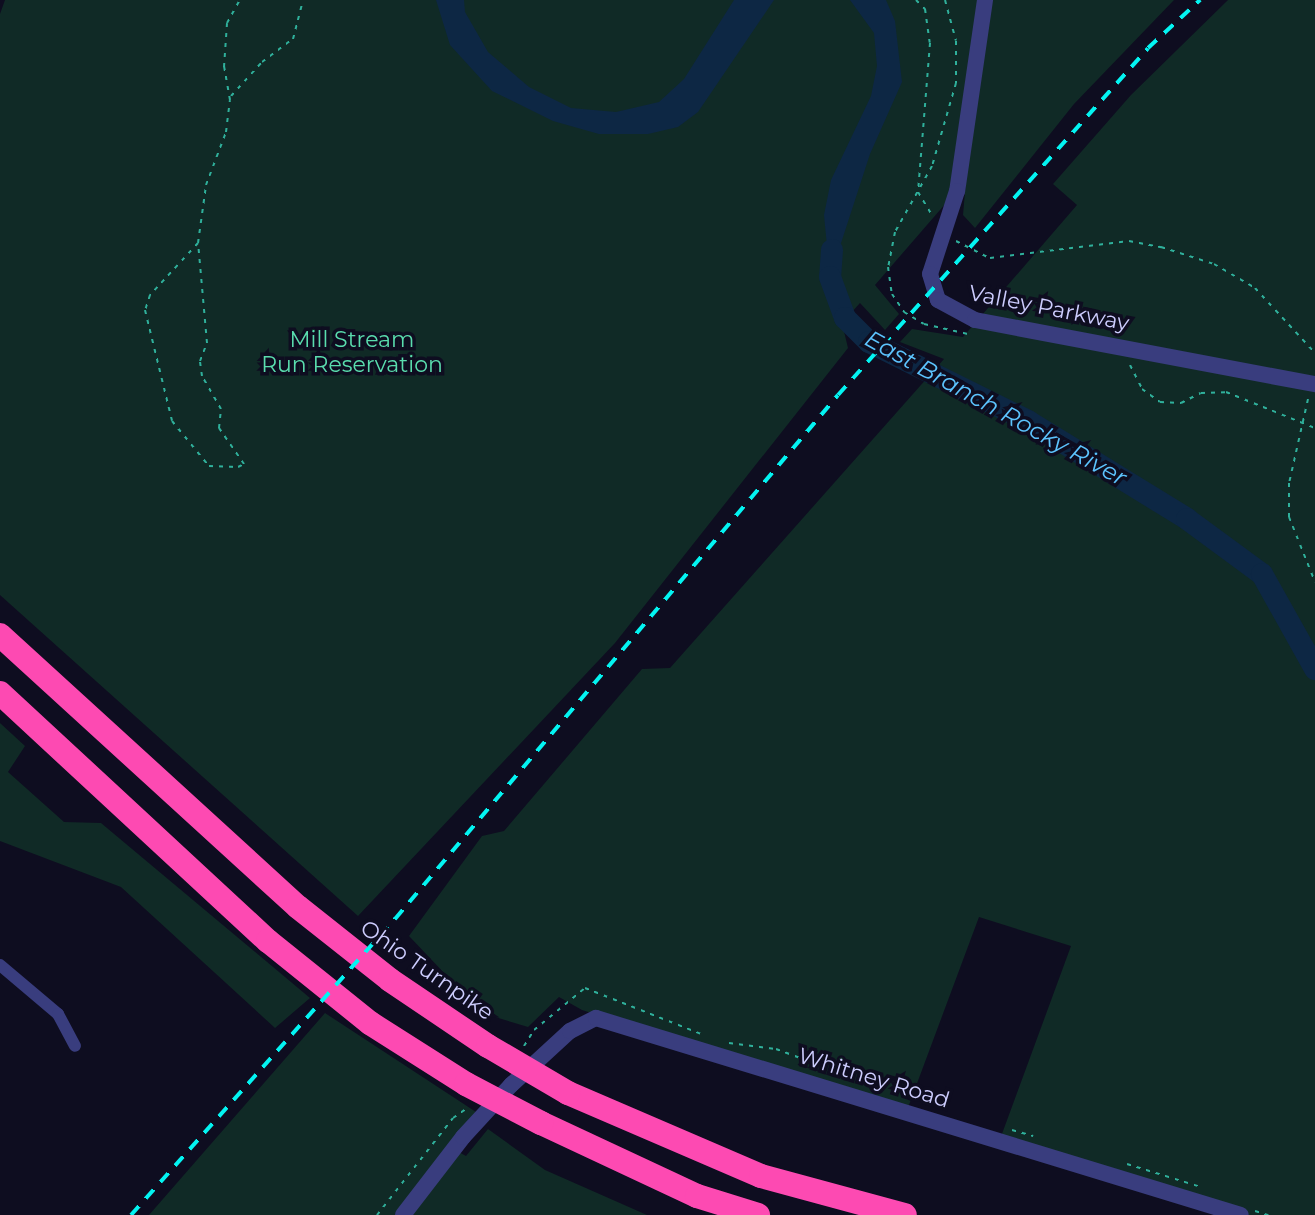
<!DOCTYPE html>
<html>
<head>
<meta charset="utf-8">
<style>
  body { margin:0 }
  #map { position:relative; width:1315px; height:1215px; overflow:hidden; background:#0e0d20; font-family:Montserrat,sans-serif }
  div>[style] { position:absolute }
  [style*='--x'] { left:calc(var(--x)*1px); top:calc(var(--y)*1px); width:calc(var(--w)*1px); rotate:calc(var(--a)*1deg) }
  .green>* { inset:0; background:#102a26 }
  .water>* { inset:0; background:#0d2744 }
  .river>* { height:22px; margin:-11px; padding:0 11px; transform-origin:11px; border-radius:11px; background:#0d2744 }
  .path>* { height:2px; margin-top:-1px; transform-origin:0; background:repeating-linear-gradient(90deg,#2fb09b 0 4px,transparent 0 10px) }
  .minor>* { height:12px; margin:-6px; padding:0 6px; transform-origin:6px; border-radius:6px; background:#393d7e }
  .tertiary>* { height:16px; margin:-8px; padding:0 8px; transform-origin:8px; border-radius:8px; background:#393d7e }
  .motorway>* { height:24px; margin:-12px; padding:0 12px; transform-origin:12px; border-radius:12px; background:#fd4ab2 }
  .rail>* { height:4px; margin-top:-2px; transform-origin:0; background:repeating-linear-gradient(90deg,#03f4f2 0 12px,transparent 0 22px) }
  .motorway-bridge>* { height:24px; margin:-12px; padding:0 12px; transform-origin:12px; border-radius:12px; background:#fd4ab2 }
  span { translate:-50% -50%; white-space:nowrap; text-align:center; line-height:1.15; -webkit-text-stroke:7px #0e0d20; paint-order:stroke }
  .street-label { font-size:22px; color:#cdcdfe }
  .park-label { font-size:22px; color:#5addae }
  .water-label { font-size:24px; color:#5cc3fd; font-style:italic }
</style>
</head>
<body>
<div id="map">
  <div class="green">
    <i style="clip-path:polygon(5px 0,1174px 0,1074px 104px,975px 228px,963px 215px,966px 180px,875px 285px,899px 314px,885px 330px,860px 303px,842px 323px,848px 348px,615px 643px,358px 916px,0 595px,0 14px)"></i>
    <i style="clip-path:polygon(1228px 0,1315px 0,1315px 1215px,1239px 1215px,999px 1142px,1071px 946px,979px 917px,906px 1113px,582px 1010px,559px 997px,528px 1027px,482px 1013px,409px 936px,482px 836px,504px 831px,642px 669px,670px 668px,944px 359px,900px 342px,912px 329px,963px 337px,1077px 205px,1053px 184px,1131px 95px)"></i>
    <i style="clip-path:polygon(0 723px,25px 746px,8px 772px,64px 822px,101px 823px,310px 998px,275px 1028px,121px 887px,0 841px)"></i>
    <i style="clip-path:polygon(325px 1013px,476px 1112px,455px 1150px,466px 1156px,488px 1129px,545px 1170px,647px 1215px,149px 1215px)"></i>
  </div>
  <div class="water">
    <i style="clip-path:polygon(436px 0,464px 0,465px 12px,488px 52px,529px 87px,571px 108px,616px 112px,659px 102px,684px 79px,734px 0,774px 0,698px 112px,678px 127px,648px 134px,599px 134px,553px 121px,492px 91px,450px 45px)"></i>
    <i style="clip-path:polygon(850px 0,886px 0,895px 21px,902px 82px,870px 154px,830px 277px,824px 215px,831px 180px,871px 96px,877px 66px,874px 33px)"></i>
  </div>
  <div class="river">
    <i style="--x:832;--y:250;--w:27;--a:94"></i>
    <i style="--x:830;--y:277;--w:44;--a:69.9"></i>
    <i style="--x:845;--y:318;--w:34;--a:45"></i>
    <i style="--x:869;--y:342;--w:178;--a:26.4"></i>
    <i style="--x:1028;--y:421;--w:187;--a:31.6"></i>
    <i style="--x:1187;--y:519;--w:93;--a:36.3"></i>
    <i style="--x:1262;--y:574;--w:109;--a:60.8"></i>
  </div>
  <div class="path">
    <i style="--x:916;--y:0;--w:13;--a:45"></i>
    <i style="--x:925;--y:9;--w:34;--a:82"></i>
    <i style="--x:930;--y:43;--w:149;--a:94.6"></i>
    <i style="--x:918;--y:192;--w:29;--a:59"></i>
    <i style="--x:945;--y:0;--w:42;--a:75"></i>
    <i style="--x:956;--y:41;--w:42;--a:90"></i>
    <i style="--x:956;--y:83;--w:86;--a:106.1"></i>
    <i style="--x:932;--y:166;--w:76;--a:119.3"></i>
    <i style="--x:895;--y:232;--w:36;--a:101"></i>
    <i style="--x:888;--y:267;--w:27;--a:82"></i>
    <i style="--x:892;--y:294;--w:22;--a:56"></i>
    <i style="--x:904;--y:312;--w:23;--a:31"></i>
    <i style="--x:924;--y:324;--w:45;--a:12.8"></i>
    <i style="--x:231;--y:96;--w:46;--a:-47.6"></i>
    <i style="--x:262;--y:62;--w:39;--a:-37"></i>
    <i style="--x:293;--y:39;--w:40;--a:-75.6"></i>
    <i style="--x:956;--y:241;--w:38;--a:27"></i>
    <i style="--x:990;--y:258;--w:140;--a:-7"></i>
    <i style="--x:1129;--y:241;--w:33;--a:11"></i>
    <i style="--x:1161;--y:247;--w:56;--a:17.8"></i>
    <i style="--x:1214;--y:264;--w:48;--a:30.3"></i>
    <i style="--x:1255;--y:288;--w:88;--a:47.3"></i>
    <i style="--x:198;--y:243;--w:71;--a:132.7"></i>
    <i style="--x:150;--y:295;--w:16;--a:108"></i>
    <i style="--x:145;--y:310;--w:114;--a:76.3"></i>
    <i style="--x:172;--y:421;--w:58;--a:50.6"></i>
    <i style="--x:209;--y:466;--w:29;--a:2"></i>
    <i style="--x:238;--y:467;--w:7;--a:-27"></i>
    <i style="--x:244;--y:464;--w:44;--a:-124.8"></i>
    <i style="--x:219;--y:428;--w:19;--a:-84"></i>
    <i style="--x:221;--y:409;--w:38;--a:-120"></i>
    <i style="--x:202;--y:376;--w:15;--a:-98"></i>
    <i style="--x:200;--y:361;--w:19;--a:-69"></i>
    <i style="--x:207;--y:343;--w:100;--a:-95.1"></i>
    <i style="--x:198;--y:243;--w:59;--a:-82.1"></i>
    <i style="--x:206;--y:185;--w:57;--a:-69.3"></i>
    <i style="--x:226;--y:132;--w:32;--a:-83"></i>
    <i style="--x:230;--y:100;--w:34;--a:-100"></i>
    <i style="--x:224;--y:67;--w:44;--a:-86.1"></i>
    <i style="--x:227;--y:23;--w:26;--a:-61"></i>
    <i style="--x:1130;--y:365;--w:27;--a:63"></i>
    <i style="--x:1142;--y:389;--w:22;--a:36"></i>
    <i style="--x:1160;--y:402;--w:21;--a:3"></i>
    <i style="--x:1181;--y:403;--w:22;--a:-27"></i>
    <i style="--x:1201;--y:393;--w:25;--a:-2"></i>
    <i style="--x:1226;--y:392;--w:96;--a:22"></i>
    <i style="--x:1308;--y:399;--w:86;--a:102.7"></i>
    <i style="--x:1289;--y:483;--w:34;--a:90"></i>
    <i style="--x:1289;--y:517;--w:70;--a:68.2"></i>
    <i style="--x:729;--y:1043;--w:47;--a:7.3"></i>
    <i style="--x:776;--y:1049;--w:117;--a:20.4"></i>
    <i style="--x:524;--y:1046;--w:19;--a:-58"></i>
    <i style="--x:534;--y:1030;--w:66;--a:-39.5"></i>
    <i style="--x:585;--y:988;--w:128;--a:21.6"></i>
    <i style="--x:1012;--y:1130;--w:22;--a:16"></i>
    <i style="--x:1127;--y:1164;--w:77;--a:17.3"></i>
    <i style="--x:1255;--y:1211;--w:14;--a:17"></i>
    <i style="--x:377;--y:1215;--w:123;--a:-51.9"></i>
    <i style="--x:453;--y:1118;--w:19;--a:-35"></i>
  </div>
  <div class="minor">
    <i style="--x:0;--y:965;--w:76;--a:40.2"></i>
    <i style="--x:58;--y:1014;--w:36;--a:62"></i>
  </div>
  <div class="tertiary">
    <i style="--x:985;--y:0;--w:193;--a:98.3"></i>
    <i style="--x:957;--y:191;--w:87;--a:108"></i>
    <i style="--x:930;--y:274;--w:27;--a:73"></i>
    <i style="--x:938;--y:300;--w:42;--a:28.4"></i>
    <i style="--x:975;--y:320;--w:346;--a:10.7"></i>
    <i style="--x:403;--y:1215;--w:98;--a:-52.4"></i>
    <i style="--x:463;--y:1137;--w:71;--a:-47.3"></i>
    <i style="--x:511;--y:1085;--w:80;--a:-42.5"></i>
    <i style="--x:570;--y:1031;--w:29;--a:-27"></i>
    <i style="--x:596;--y:1018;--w:674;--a:16.98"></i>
  </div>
  <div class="motorway">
    <i style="--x:0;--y:635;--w:403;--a:42.4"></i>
    <i style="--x:298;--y:907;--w:117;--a:38.4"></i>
    <i style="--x:390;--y:980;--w:118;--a:34"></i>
    <i style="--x:0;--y:693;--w:365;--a:42.8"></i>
    <i style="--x:268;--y:941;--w:131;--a:38.8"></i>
    <i style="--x:370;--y:1023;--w:114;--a:32.4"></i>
    <i style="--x:568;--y:1093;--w:210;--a:23.3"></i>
    <i style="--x:761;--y:1176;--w:149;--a:15.2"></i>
    <i style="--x:541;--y:1123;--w:172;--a:25.1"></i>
    <i style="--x:697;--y:1196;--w:64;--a:17.3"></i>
  </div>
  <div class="rail">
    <i style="--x:131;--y:1215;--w:397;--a:-48.3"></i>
    <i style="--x:395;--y:919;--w:686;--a:-49.79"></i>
    <i style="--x:838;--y:395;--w:465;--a:-48.2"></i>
    <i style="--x:1148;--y:48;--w:71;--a:-42.7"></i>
  </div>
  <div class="motorway-bridge">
    <i style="--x:488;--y:1046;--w:93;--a:30.4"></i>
    <i style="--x:466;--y:1084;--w:85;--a:27.5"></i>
  </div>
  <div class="street-label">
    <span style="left:1049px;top:308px;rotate:11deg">Valley Parkway</span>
    <span style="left:427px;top:970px;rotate:35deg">Ohio Turnpike</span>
    <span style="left:874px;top:1078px;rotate:17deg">Whitney Road</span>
  </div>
  <div class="park-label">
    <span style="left:352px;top:352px">Mill Stream<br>Run Reservation</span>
  </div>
  <div class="water-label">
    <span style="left:996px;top:408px;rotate:29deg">East Branch Rocky River</span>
  </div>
</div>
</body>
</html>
